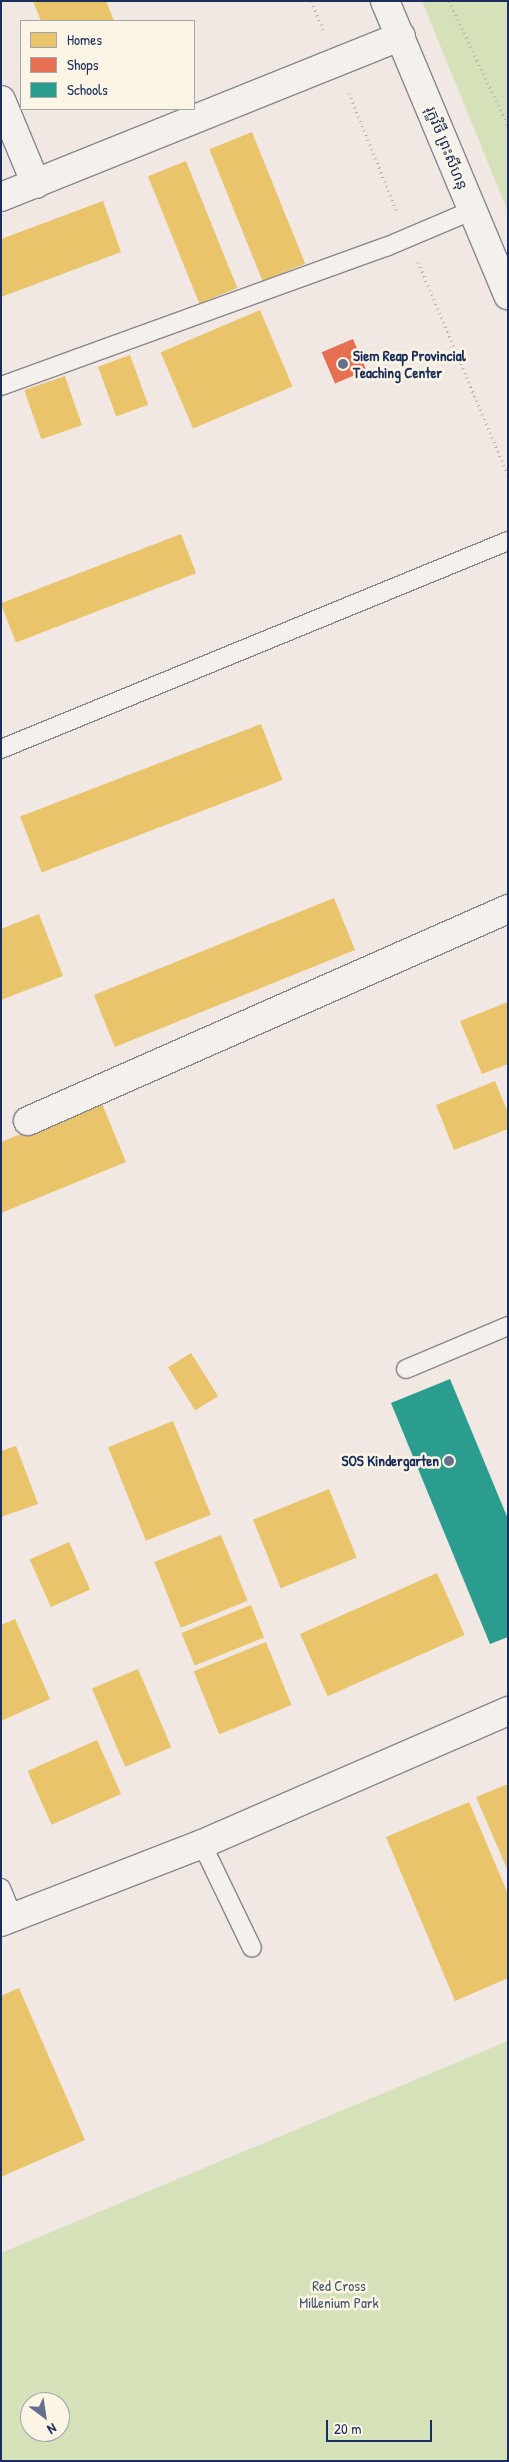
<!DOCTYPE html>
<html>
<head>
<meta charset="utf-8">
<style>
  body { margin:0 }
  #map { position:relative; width:509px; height:2462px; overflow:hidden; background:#f1e8e4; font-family:"Patrick Hand","Noto Sans Khmer",sans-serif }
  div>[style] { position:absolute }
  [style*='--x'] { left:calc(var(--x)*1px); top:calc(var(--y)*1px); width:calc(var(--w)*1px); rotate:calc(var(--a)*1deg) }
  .green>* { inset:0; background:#d4e1b9 }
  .homes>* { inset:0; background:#e9c46a; transform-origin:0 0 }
  .shops>* { inset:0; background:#e76f51; transform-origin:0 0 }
  .schools>* { inset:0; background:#2a9d8f }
  .path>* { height:3px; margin-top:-1.5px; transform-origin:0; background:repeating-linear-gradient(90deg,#b1b2b4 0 1px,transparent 0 5px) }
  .roads { filter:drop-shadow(1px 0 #87878e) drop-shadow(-1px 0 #87878e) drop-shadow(0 1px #87878e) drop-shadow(0 -1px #87878e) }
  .service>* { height:18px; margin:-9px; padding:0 9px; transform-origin:9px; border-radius:9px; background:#f4f0eb }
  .minor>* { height:28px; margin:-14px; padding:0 14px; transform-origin:14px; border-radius:14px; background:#f4f0eb }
  .tertiary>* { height:28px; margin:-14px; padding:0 14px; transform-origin:14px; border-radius:14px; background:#f4f0eb }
  .dots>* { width:14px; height:14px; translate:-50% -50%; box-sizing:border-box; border:2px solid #fcf5e5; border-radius:50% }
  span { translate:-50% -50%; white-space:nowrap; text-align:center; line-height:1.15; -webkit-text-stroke:5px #fcf5e5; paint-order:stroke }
  .street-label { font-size:15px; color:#1b2f5e }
  .poi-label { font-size:15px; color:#1b2f5e; font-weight:700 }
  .left { translate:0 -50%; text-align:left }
  .right { translate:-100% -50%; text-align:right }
  .park-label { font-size:15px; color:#435a6c }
  .frame { position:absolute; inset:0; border:2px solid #1b2f5e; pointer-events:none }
  .legend { position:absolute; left:20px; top:20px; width:175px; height:90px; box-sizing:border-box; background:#fcf5e5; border:1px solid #a2a6af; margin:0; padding:6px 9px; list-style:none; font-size:15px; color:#1b2f5e }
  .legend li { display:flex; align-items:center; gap:10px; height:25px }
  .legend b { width:25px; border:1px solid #a2a6af }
  .north { position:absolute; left:20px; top:2392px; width:50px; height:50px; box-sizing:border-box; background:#fcf5e5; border:1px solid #a2a6af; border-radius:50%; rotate:149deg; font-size:14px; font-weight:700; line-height:20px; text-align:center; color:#1b2f5e }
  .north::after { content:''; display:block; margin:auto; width:18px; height:22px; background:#66708d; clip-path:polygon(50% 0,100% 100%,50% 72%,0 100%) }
  .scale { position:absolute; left:326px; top:2420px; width:106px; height:22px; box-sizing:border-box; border:2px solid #1b2f5e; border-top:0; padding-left:6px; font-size:15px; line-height:18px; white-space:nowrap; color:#1b2f5e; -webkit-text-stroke:4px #fcf5e5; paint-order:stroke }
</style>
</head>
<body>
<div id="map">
  <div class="green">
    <i style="clip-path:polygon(422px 1px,508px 1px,508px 212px)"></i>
    <i style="clip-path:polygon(evenodd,508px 2041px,508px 2461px,1px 2461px,1px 2253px,508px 2041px,30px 2402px,60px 2402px,60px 2432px,30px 2432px,30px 2402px)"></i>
  </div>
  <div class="homes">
    <i style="clip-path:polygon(33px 1px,106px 1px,114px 21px,41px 21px)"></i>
    <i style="left:252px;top:132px;width:142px;height:46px;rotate:68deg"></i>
    <i style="left:186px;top:161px;width:137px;height:41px;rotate:68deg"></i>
    <i style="clip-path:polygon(103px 201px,121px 252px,1px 297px,1px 239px)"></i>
    <i style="left:260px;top:310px;width:83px;height:108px;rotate:67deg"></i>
    <i style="left:130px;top:355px;width:53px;height:34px;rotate:70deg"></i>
    <i style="left:65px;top:376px;width:52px;height:43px;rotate:71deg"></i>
    <i style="left:181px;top:534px;width:42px;height:193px;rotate:69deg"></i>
    <i style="left:261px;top:724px;width:60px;height:258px;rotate:69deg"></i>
    <i style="left:334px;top:898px;width:56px;height:259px;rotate:68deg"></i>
    <i style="clip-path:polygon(39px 914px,63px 976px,1px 1000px,1px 929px)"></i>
    <i style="clip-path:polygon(508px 1002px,508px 1064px,482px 1074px,460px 1021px)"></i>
    <i style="clip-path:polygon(495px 1081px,508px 1113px,508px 1129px,454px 1150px,436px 1105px)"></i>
    <i style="clip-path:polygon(101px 1101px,126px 1162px,1px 1213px,1px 1142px)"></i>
    <i style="left:191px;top:1353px;width:51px;height:27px;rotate:58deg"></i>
    <i style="left:173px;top:1421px;width:101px;height:70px;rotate:68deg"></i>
    <i style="clip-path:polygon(16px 1446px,38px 1504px,1px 1517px,1px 1451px)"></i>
    <i style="left:329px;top:1489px;width:74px;height:82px;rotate:68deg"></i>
    <i style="left:221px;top:1535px;width:71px;height:72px;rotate:68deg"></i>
    <i style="left:69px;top:1542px;width:52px;height:43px;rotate:66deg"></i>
    <i style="left:437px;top:1573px;width:68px;height:150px;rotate:66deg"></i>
    <i style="left:251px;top:1605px;width:35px;height:75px;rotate:68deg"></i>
    <i style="clip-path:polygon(15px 1619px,50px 1699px,1px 1721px,1px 1625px)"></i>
    <i style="left:266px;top:1642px;width:68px;height:78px;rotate:68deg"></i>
    <i style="left:138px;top:1669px;width:85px;height:50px;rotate:67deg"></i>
    <i style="left:97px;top:1740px;width:59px;height:76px;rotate:66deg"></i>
    <i style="clip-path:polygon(508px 1784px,508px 1871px,476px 1797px)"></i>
    <i style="clip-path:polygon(469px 1802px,508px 1894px,508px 1978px,455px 2001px,386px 1837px)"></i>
    <i style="clip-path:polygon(19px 1988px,85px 2140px,1px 2177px,1px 1996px)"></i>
  </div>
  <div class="shops">
    <i style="left:353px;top:339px;width:34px;height:34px;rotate:67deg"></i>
  </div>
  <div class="schools">
    <i style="clip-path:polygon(450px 1379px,508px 1519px,508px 1637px,490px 1644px,391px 1403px)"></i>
  </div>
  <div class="path">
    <i style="--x:311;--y:1;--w:33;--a:67"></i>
    <i style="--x:449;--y:1;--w:138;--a:64.7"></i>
    <i style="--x:349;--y:93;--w:128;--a:68"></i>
    <i style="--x:418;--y:262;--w:231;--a:67.1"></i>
  </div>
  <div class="roads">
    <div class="service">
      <i style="--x:1;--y:386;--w:409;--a:-19.9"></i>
      <i style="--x:386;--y:247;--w:95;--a:-23"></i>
      <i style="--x:1;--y:749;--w:548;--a:-22.31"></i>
      <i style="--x:406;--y:1369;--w:111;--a:-22.9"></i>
      <i style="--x:202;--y:1844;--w:115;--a:64.3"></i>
      <i style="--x:1;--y:1888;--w:31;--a:68"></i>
    </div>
    <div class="minor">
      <i style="--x:1;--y:100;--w:91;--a:67.4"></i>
      <i style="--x:1;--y:197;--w:431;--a:-21.9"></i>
      <i style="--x:28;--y:1121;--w:525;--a:-23.83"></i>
      <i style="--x:1;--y:1922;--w:216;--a:-21.2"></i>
      <i style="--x:202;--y:1844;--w:334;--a:-23.5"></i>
    </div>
    <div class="tertiary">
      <i style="--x:385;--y:1;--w:319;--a:67.3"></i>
    </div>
  </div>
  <div class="dots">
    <i style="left:343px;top:364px;background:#66708d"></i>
    <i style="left:449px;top:1461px;background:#66708d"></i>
  </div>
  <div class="street-label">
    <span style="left:447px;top:148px;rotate:68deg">រុក្ខវិថី ព្រះសីហនុ</span>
  </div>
  <div class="poi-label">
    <span class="left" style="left:353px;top:364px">Siem Reap Provincial<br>Teaching Center</span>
    <span class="right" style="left:439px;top:1461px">SOS Kindergarten</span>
  </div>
  <div class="park-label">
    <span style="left:339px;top:2294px">Red Cross<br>Millenium Park</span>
  </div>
  <div class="frame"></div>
  <ul class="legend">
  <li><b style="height:14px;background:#e9c46a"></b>Homes</li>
  <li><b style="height:14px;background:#e76f51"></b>Shops</li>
  <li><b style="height:14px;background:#2a9d8f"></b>Schools</li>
  </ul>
  <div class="north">N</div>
  <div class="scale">20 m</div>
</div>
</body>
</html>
